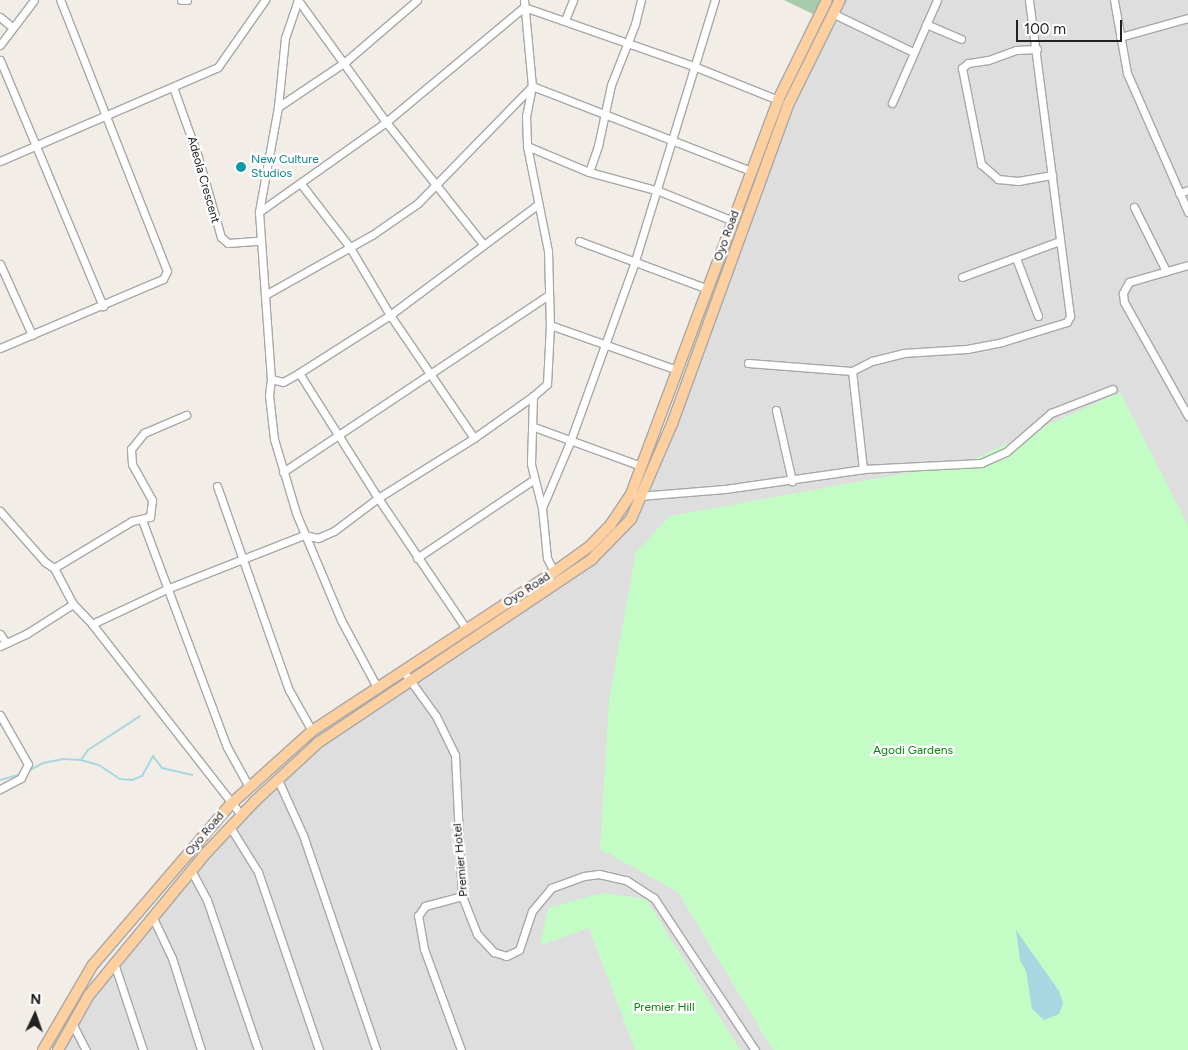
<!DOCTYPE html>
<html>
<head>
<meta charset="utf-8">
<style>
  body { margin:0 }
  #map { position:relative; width:1188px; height:1050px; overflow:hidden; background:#f2eee7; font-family:Figtree,sans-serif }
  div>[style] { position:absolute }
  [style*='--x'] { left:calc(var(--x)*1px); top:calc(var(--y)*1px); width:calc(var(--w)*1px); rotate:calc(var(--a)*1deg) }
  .residential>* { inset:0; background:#dfdede }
  .cemetery>* { inset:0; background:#a8cbab }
  .park>* { inset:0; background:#c4fcc6 }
  .water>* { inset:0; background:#a7d7e0 }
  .stream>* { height:2px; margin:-1px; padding:0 1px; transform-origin:1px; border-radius:1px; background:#a7d7e0 }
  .roads { filter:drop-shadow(1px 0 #a8a8a8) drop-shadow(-1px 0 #a8a8a8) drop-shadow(0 1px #a8a8a8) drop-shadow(0 -1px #a8a8a8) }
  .minor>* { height:7px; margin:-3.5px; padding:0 3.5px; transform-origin:3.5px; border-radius:3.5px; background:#fff }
  .primary>* { height:10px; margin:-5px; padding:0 5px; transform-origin:5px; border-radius:5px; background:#ffd09f }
  .dots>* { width:14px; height:14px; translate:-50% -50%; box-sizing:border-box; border:2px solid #fff; border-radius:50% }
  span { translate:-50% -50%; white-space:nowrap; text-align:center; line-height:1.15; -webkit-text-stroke:4.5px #fff; paint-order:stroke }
  .culture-label { font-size:12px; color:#0d838f }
  .left { translate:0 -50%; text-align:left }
  .street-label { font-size:12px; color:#212121 }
  .park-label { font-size:12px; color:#08860b }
  .north { position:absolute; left:10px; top:990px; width:50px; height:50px; -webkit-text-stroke:4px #fff; paint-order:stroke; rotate:3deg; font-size:14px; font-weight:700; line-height:20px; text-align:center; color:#212121 }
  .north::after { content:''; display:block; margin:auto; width:18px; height:22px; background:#212121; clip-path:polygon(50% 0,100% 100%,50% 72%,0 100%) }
  .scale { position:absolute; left:1016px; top:20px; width:106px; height:22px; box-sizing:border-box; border:2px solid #212121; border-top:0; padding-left:6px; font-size:15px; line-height:18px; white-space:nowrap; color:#212121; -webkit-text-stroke:4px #fff; paint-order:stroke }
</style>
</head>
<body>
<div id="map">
  <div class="residential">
    <i style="clip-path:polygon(843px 0,1188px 0,1188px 1050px,61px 1050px,108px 968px,147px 914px,189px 868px,345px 721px,449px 644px,562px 570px,640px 501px,751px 226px,792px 101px)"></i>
  </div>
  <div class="cemetery">
    <i style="clip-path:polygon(784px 0,828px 0,821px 18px)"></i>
  </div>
  <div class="park">
    <i style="clip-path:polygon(1120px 392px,1188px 525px,1188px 1050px,773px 1050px,678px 892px,600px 849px,609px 701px,636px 552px,670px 516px,967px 462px)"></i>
    <i style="clip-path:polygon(602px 893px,646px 899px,740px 1050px,635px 1050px,589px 928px,540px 945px,548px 908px)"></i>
  </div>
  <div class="water">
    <i style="clip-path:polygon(1016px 930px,1059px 991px,1063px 1003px,1059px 1014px,1044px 1020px,1032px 1009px,1026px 971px,1020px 960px)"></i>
  </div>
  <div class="stream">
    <i style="--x:81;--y:760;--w:12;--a:-55"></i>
    <i style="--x:88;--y:750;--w:62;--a:-33.2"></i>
    <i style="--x:28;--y:771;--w:17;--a:-28"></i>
    <i style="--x:43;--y:763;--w:20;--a:-11"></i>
    <i style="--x:63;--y:759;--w:18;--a:3"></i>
    <i style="--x:81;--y:760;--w:19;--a:16"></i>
    <i style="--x:99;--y:765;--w:25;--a:34"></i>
    <i style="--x:120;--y:779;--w:12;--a:5"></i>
    <i style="--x:132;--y:780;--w:11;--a:-22"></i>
    <i style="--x:142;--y:776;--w:23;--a:-61"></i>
    <i style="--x:153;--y:756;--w:15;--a:53"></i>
    <i style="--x:162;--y:768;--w:31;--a:13"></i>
    <i style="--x:0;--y:780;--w:22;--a:-16"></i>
  </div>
  <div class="roads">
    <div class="minor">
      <i style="--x:181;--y:0;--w:6;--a:0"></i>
      <i style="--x:298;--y:0;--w:40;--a:108.9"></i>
      <i style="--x:285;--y:38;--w:69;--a:95.8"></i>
      <i style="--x:278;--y:107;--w:107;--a:100.3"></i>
      <i style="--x:259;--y:212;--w:167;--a:85.9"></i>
      <i style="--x:271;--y:379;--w:12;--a:14"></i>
      <i style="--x:283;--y:382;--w:18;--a:-29"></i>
      <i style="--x:299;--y:373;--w:108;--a:-32.5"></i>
      <i style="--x:390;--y:315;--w:184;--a:-36.8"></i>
      <i style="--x:298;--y:0;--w:150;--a:54.2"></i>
      <i style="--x:386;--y:122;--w:156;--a:51.5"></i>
      <i style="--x:524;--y:0;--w:86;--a:84.7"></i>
      <i style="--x:532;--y:86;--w:31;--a:101"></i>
      <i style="--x:526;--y:116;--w:30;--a:88"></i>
      <i style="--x:527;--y:146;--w:107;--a:78.7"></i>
      <i style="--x:548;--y:251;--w:74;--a:88.5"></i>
      <i style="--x:550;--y:325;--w:59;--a:92.9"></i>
      <i style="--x:547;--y:384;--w:18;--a:139"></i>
      <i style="--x:533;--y:396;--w:68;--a:91.7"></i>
      <i style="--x:531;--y:464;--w:45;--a:76"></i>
      <i style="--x:542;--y:508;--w:50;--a:84.3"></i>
      <i style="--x:547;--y:558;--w:16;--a:63"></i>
      <i style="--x:1114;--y:0;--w:74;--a:79.9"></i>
      <i style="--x:1127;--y:73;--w:152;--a:66.3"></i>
      <i style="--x:834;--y:14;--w:88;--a:25.7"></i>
      <i style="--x:0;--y:17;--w:16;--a:40"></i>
      <i style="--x:565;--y:20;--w:22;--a:-68"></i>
      <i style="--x:926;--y:24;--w:38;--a:23"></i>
      <i style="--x:1120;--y:37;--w:71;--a:-15.6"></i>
      <i style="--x:0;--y:45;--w:56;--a:-52.9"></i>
      <i style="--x:1037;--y:49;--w:21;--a:177"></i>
      <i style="--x:1016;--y:50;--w:30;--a:160"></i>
      <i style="--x:988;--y:60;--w:20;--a:171"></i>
      <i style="--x:968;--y:63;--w:8;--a:140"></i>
      <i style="--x:962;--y:68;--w:98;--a:78.8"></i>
      <i style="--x:981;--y:164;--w:23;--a:41"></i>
      <i style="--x:998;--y:179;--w:20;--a:6"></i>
      <i style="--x:1018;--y:181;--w:35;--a:-10"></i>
      <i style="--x:0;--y:60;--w:267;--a:67.3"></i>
      <i style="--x:173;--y:87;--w:74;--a:70.3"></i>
      <i style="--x:198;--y:157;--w:83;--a:74"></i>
      <i style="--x:221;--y:237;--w:9;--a:41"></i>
      <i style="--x:228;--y:243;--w:31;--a:-4"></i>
      <i style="--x:892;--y:103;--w:112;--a:-66.4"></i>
      <i style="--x:278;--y:107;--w:81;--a:-33.9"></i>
      <i style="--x:345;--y:62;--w:95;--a:-40.7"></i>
      <i style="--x:527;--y:146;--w:67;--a:22.8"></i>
      <i style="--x:589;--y:172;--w:73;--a:15.2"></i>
      <i style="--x:659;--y:191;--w:80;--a:22.1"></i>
      <i style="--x:0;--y:161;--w:237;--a:-23.3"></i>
      <i style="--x:218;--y:67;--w:82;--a:-55"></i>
      <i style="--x:589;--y:172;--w:28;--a:-71"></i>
      <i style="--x:598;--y:146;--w:62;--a:-78"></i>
      <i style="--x:611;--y:85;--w:66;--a:-68.5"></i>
      <i style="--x:635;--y:24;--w:25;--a:-76"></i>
      <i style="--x:301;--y:184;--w:78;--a:52.3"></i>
      <i style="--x:349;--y:246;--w:80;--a:59.3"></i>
      <i style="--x:390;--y:315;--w:149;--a:55.7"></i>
      <i style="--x:1179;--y:193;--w:9;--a:-18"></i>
      <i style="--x:1134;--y:207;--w:72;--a:63.4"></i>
      <i style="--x:259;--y:212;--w:156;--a:-35.3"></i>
      <i style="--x:386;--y:122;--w:180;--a:-39.8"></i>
      <i style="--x:524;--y:7;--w:182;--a:19.2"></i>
      <i style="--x:696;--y:67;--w:88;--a:21.9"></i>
      <i style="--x:579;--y:241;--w:138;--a:20.4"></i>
      <i style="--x:1016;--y:258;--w:62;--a:69.2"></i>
      <i style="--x:0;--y:264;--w:78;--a:65.7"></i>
      <i style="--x:1188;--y:265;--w:61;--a:163.9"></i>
      <i style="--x:1129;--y:282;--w:13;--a:119"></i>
      <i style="--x:1123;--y:293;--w:9;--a:84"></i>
      <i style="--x:1124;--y:302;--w:131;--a:60.7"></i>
      <i style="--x:962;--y:277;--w:104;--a:-20.2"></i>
      <i style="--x:265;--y:295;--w:123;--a:-29.3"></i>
      <i style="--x:372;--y:235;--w:56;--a:-34.8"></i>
      <i style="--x:418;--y:203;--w:163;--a:-45.7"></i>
      <i style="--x:532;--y:86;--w:235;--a:21.2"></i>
      <i style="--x:550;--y:325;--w:135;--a:19.5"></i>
      <i style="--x:0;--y:348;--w:164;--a:-23"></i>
      <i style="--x:151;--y:284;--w:13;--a:-23"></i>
      <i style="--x:163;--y:279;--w:9;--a:-63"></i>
      <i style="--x:167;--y:271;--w:291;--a:-111.5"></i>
      <i style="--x:748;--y:363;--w:104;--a:4.4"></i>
      <i style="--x:852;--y:371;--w:22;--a:-27"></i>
      <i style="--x:872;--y:361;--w:32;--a:-14"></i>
      <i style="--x:903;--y:353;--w:64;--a:-3.6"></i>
      <i style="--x:967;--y:349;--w:36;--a:-11"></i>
      <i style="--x:1002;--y:342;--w:68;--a:-17.1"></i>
      <i style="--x:1067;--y:322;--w:7;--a:-63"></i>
      <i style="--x:1070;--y:316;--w:319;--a:-97.4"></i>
      <i style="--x:852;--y:371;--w:99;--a:83.6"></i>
      <i style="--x:299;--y:373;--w:148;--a:57.7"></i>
      <i style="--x:378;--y:498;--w:159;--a:56"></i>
      <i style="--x:271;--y:379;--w:16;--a:97"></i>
      <i style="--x:269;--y:395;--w:44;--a:83.5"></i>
      <i style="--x:274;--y:439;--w:77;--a:73.4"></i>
      <i style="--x:296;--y:513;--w:116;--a:67.2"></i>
      <i style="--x:341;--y:620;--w:78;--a:61.8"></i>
      <i style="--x:776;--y:410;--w:73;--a:77.3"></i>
      <i style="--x:534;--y:427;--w:114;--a:20"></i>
      <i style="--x:283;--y:472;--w:319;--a:-33.7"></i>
      <i style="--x:217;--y:486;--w:216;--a:70.6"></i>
      <i style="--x:289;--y:690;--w:47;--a:60.7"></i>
      <i style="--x:639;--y:496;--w:86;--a:-4.7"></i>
      <i style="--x:725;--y:489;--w:139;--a:-8.2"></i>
      <i style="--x:863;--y:469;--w:118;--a:-2.9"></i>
      <i style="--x:981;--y:463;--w:27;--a:-24"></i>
      <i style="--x:1006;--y:452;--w:60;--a:-40.9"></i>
      <i style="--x:1051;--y:413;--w:66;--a:-21.2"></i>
      <i style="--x:542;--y:508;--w:72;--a:-67"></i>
      <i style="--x:570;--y:442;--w:192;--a:-70.2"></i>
      <i style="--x:635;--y:261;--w:273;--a:-73"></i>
      <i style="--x:0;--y:511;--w:68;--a:48.6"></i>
      <i style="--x:45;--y:562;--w:11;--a:34"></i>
      <i style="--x:54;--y:568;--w:41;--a:62.2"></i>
      <i style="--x:73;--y:604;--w:28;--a:46"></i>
      <i style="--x:92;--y:624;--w:242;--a:52"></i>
      <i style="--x:142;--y:520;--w:242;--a:69.5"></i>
      <i style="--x:227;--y:747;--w:46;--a:61.2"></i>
      <i style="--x:417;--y:558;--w:140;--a:-33.9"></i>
      <i style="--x:54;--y:568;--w:91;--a:-31.1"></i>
      <i style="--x:132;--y:521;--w:18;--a:-13"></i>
      <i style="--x:150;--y:517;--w:17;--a:-83"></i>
      <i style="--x:152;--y:500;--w:41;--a:-119.1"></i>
      <i style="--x:132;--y:464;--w:15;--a:-94"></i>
      <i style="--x:131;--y:449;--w:21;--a:-51"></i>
      <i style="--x:144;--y:433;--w:46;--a:-23.2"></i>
      <i style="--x:92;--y:624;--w:85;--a:-25.1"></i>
      <i style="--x:169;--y:588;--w:145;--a:-21.4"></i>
      <i style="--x:304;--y:535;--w:14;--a:12"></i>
      <i style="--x:318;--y:538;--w:17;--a:-24"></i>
      <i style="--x:334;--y:531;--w:55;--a:-36.9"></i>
      <i style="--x:378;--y:498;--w:113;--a:-32"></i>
      <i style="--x:474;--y:438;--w:72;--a:-35.4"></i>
      <i style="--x:0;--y:634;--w:11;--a:56"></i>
      <i style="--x:0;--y:646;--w:29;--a:-25"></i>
      <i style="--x:26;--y:634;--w:56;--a:-32.6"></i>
      <i style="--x:404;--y:672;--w:54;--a:54"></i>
      <i style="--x:436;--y:716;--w:43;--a:64"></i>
      <i style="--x:455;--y:755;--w:141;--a:87.2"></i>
      <i style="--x:462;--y:896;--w:41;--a:68.5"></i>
      <i style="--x:477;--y:934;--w:25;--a:47"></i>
      <i style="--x:494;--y:952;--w:13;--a:18"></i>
      <i style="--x:506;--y:956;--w:14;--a:-25"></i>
      <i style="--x:519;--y:950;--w:41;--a:-71.6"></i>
      <i style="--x:532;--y:911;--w:30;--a:-50"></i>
      <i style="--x:551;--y:888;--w:35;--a:-20"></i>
      <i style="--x:584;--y:876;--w:15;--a:-8"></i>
      <i style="--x:599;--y:874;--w:28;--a:13"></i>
      <i style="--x:626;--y:880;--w:33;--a:33"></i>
      <i style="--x:654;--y:898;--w:182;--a:56.4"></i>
      <i style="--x:0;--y:715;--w:56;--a:60.3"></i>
      <i style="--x:28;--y:764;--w:16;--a:117"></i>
      <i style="--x:21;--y:778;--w:24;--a:152"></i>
      <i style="--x:278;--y:780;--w:60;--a:65.6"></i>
      <i style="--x:303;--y:835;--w:227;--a:71.2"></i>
      <i style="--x:230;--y:827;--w:53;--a:58.1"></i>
      <i style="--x:258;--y:872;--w:188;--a:71.1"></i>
      <i style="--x:192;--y:872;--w:32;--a:62"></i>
      <i style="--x:207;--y:900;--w:158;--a:71.2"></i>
      <i style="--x:153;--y:918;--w:44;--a:64.6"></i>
      <i style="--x:172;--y:958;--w:96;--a:72.5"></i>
      <i style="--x:114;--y:963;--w:92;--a:71.6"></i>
      <i style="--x:72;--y:1023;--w:30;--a:63"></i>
      <i style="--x:461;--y:1050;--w:108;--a:-110.1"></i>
      <i style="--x:424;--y:949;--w:34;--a:-100"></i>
      <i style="--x:418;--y:916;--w:12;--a:-55"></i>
      <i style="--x:425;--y:906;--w:38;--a:-15"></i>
    </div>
    <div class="primary">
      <i style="--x:43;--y:1050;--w:97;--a:-59.7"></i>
      <i style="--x:92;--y:966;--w:213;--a:-49.4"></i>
      <i style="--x:231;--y:804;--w:109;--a:-42"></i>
      <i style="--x:312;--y:731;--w:290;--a:-33.3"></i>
      <i style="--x:554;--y:572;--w:44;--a:-35.8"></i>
      <i style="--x:590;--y:546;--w:30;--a:-46"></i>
      <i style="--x:611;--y:524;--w:36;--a:-56"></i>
      <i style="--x:631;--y:494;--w:421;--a:-69.5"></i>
      <i style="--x:778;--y:100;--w:111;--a:-63.9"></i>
      <i style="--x:58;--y:1050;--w:63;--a:-60.6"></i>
      <i style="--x:89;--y:995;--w:185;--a:-50.5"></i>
      <i style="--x:207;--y:852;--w:70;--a:-46.7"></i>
      <i style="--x:255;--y:801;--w:87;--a:-42.7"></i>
      <i style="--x:319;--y:742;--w:327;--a:-33.8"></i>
      <i style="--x:591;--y:560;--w:57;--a:-45.7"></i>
      <i style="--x:631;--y:519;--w:103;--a:-66.7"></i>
      <i style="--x:672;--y:424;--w:339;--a:-70"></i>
      <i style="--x:788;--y:105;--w:117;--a:-63.7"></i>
    </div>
  </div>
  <div class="dots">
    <i style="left:241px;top:167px;background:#0f9aa8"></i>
  </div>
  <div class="culture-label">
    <span class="left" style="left:251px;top:167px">New Culture<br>Studios</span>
  </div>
  <div class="street-label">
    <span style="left:203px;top:180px;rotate:74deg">Adeola Crescent</span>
    <span style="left:727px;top:236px;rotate:-70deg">Oyo Road</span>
    <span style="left:527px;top:590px;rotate:-33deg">Oyo Road</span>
    <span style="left:205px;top:834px;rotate:-50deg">Oyo Road</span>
    <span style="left:461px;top:860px;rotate:-95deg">Premier Hotel</span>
  </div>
  <div class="park-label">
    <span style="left:913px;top:751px">Agodi Gardens</span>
    <span style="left:664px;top:1008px">Premier Hill</span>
  </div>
  <div class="north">N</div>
  <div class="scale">100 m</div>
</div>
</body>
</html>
